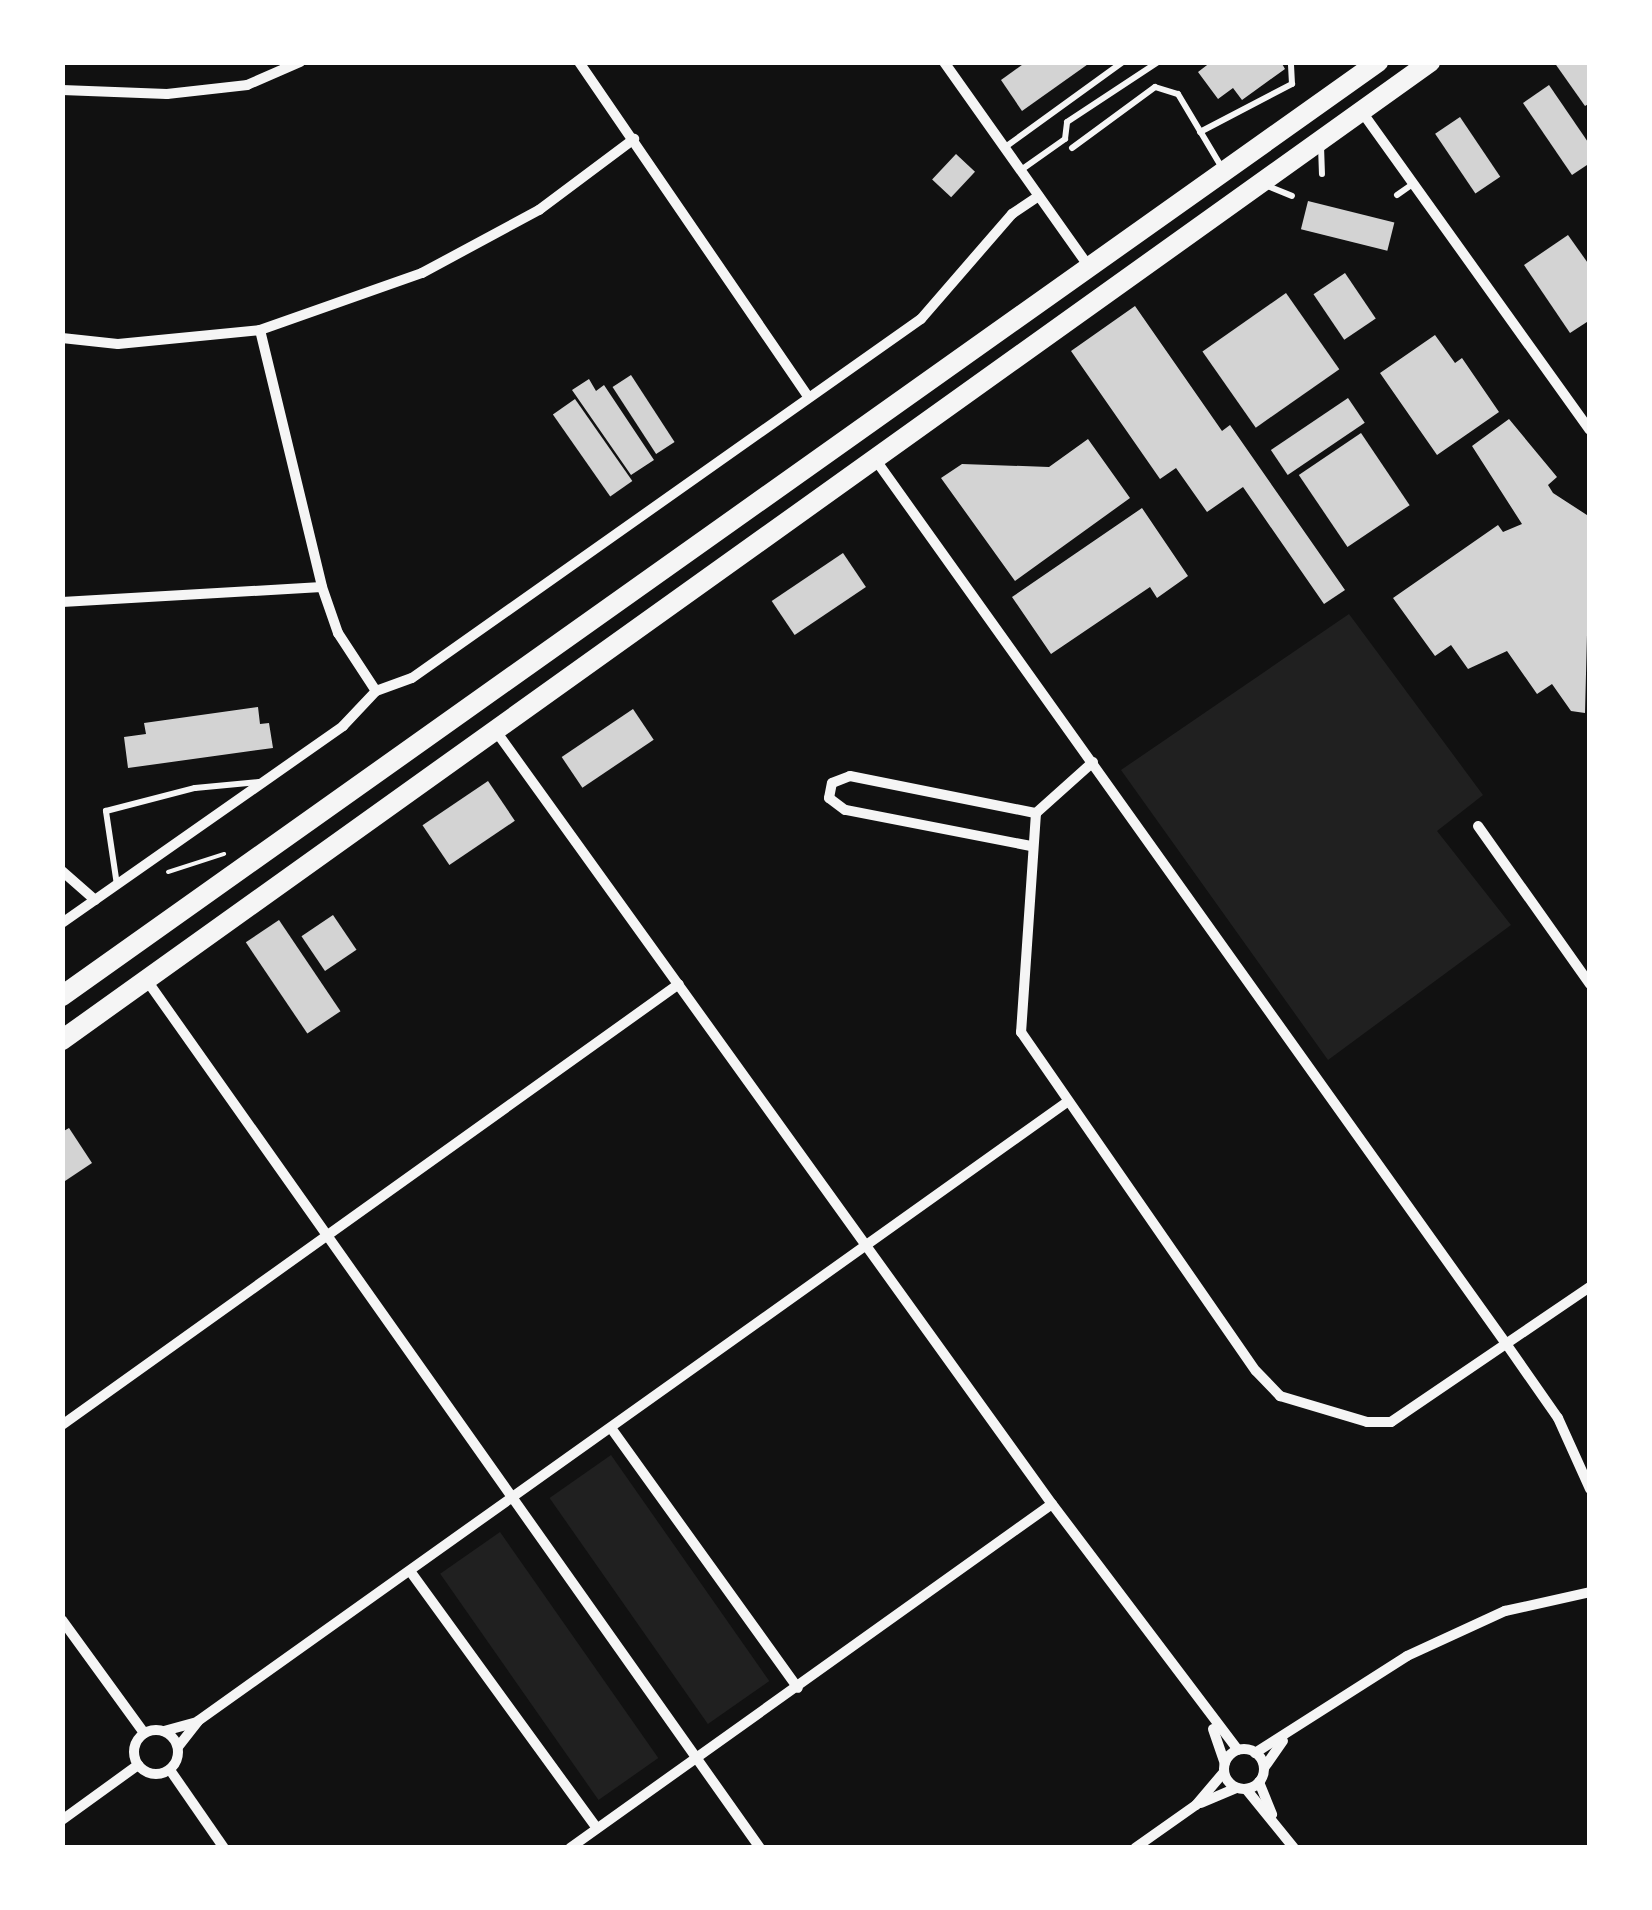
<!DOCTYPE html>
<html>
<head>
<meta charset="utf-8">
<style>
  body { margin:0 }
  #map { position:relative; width:1652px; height:1910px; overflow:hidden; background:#111; font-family:"Zilla Slab",serif }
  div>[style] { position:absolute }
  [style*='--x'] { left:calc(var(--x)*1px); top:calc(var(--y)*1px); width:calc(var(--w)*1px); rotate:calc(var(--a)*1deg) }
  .green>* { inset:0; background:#202020; transform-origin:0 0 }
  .building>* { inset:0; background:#d3d3d3; transform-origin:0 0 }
  .path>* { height:4px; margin:-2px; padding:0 2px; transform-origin:2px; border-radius:2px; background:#f5f5f5 }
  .service>* { height:6px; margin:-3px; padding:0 3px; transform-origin:3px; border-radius:3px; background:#f5f5f5 }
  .minor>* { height:10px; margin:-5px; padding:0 5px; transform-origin:5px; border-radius:5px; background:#f5f5f5 }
  .minor>.ring { margin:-5px; padding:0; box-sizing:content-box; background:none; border:10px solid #f5f5f5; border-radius:50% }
  .trunk>* { height:20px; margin:-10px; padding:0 10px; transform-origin:10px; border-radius:10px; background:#f5f5f5 }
  span { translate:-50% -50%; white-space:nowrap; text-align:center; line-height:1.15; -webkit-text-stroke:10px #fff; paint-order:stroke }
  .frame { position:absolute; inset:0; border:65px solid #fff; pointer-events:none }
</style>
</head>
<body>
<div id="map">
  <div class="green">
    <i style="clip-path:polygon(1349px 614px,1483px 795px,1437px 831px,1511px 925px,1328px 1060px,1121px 770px)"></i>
    <i style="left:611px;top:1455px;width:276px;height:75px;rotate:55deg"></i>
    <i style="left:500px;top:1532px;width:276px;height:73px;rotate:55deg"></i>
  </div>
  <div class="building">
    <i style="clip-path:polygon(1026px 62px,1091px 62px,1022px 111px,1001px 80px)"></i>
    <i style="clip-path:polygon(1211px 62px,1281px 62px,1285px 69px,1242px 100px,1233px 88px,1218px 99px,1198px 72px)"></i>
    <i style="clip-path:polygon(1554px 62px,1590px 62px,1590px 103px,1585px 106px)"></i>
    <i style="clip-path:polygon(1549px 85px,1590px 145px,1590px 163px,1572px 175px,1523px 103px)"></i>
    <i style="left:1460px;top:117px;width:72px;height:30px;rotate:56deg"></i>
    <i style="left:956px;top:154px;width:26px;height:35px;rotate:43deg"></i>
    <i style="left:1308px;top:201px;width:89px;height:29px;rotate:14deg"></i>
    <i style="clip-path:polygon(1568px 235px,1590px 266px,1590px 320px,1570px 333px,1524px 265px)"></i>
    <i style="left:1345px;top:273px;width:55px;height:38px;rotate:56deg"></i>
    <i style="left:1286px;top:293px;width:93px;height:102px;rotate:55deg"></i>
    <i style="clip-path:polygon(1135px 306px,1222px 431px,1230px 425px,1345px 590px,1324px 604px,1243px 487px,1207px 512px,1176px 468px,1160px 479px,1071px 351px)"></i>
    <i style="clip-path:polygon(1435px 335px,1455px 363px,1462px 358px,1499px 412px,1437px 455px,1380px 373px)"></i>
    <i style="left:631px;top:375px;width:80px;height:22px;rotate:57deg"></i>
    <i style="clip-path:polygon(589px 379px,596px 391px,604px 385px,654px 460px,631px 475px,572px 390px)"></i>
    <i style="left:1348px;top:398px;width:30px;height:93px;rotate:56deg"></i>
    <i style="left:575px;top:399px;width:100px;height:27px;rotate:55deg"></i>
    <i style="clip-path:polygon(1509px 419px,1557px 477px,1548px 485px,1553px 493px,1590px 517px,1585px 713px,1571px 711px,1552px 684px,1537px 694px,1507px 651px,1468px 669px,1451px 645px,1435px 656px,1393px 598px,1498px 525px,1503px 532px,1522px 524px,1472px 446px)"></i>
    <i style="left:1361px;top:433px;width:87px;height:75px;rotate:56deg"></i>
    <i style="clip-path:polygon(1088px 439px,1130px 498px,1015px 581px,941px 478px,962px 464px,1049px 467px)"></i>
    <i style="clip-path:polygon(1142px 508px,1188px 576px,1157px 598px,1150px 587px,1051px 654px,1012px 597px)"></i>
    <i style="left:843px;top:553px;width:41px;height:86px;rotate:56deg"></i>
    <i style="clip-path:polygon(258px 707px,260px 724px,269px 723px,273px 748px,128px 768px,124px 737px,146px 734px,144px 723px)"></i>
    <i style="left:633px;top:709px;width:37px;height:86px;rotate:56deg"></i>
    <i style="left:488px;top:781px;width:48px;height:79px;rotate:56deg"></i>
    <i style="left:333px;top:915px;width:42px;height:38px;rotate:56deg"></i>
    <i style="left:279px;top:920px;width:110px;height:40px;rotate:56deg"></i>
    <i style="clip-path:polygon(69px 1128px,92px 1163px,62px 1183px,62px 1132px)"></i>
  </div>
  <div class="path">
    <i style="--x:168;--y:872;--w:59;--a:-17.8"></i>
  </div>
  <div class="service">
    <i style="--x:1200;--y:132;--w:104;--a:-27.6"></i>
    <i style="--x:1292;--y:84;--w:22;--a:-93"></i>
    <i style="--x:1321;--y:146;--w:28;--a:88"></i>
    <i style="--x:1004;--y:148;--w:147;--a:-35.9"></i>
    <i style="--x:1072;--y:148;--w:103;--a:-36.3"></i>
    <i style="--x:1155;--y:87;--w:24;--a:17"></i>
    <i style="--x:1178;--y:94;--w:84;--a:59.2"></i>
    <i style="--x:1021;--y:170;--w:54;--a:-35.2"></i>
    <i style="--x:1065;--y:139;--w:17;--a:-83"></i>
    <i style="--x:1067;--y:122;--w:109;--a:-33.4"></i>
    <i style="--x:1265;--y:185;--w:29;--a:22"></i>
    <i style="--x:1397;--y:195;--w:19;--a:-35"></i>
    <i style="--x:117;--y:885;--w:75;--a:-98.5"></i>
    <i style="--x:106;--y:811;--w:92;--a:-14.5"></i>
    <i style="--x:195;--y:788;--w:64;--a:-5.4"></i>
  </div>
  <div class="minor">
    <i style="--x:579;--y:62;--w:406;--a:55.6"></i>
    <i style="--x:944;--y:62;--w:251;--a:54.7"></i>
    <i style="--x:62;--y:90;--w:105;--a:2.2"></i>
    <i style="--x:167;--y:94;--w:81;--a:-6.4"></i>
    <i style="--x:247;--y:85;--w:58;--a:-23.5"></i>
    <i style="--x:1362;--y:112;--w:391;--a:54.4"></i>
    <i style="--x:260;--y:330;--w:264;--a:76.4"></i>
    <i style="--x:322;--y:587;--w:49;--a:70.8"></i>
    <i style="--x:338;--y:633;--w:69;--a:56.8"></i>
    <i style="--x:62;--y:338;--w:56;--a:6.1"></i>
    <i style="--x:118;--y:344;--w:143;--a:-5.6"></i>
    <i style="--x:260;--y:330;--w:172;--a:-19.4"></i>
    <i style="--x:422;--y:273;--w:133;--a:-28.3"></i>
    <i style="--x:539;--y:210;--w:119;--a:-36.8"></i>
    <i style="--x:875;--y:459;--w:1088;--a:54.5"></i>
    <i style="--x:1507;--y:1345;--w:89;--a:55.1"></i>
    <i style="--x:1558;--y:1418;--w:78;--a:65.7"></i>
    <i style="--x:62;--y:602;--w:260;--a:-3.3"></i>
    <i style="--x:498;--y:734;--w:949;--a:54.27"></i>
    <i style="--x:1052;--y:1504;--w:308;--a:52.9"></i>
    <i style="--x:1093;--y:762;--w:76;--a:138.2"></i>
    <i style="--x:1036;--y:813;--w:220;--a:93.9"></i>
    <i style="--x:1021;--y:1032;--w:412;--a:55.3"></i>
    <i style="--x:1256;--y:1371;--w:35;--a:46"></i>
    <i style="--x:1280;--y:1396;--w:91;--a:16.6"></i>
    <i style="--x:1367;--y:1422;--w:24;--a:0"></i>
    <i style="--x:1391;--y:1422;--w:240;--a:-34.2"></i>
    <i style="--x:1478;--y:826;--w:194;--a:54.7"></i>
    <i style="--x:1031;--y:846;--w:189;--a:-169"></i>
    <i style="--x:845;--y:810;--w:20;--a:-143"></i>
    <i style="--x:829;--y:798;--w:15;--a:-79"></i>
    <i style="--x:832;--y:783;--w:19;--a:-21"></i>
    <i style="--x:850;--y:776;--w:190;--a:11.3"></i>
    <i style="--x:62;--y:871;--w:44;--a:41.3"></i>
    <i style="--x:62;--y:923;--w:343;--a:-35"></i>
    <i style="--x:343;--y:726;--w:48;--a:-46.7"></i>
    <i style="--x:376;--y:691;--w:38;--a:-20"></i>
    <i style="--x:412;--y:678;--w:623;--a:-35.2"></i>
    <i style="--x:921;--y:319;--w:139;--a:-49.1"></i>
    <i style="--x:1012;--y:214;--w:32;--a:-34"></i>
    <i style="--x:148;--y:982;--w:1060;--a:54.75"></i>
    <i style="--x:62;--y:1425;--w:758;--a:-35.56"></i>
    <i style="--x:611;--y:1428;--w:320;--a:54.3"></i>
    <i style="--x:410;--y:1571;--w:318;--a:54"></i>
    <i style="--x:62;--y:1620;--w:140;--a:54"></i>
    <i style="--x:1213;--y:1729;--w:36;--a:71"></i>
    <i class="ring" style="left:134px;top:1730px;width:34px;height:34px"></i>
    <i style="--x:164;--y:1731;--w:34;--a:-15"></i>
    <i style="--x:178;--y:1747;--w:33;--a:-52"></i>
    <i style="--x:198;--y:1721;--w:1067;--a:-35.46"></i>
    <i class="ring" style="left:1224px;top:1749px;width:30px;height:30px"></i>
    <i style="--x:1255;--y:1753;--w:180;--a:-32.5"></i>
    <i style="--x:1407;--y:1656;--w:108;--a:-24.7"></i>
    <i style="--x:1505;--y:1611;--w:87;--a:-12.6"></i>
    <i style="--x:1264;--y:1768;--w:33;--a:-55"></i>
    <i style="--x:170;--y:1770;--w:95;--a:55.3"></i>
    <i style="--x:1259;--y:1782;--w:35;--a:68"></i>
    <i style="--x:1246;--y:1789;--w:76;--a:50.9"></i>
    <i style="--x:1201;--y:1803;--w:38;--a:-23"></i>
    <i style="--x:62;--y:1820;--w:94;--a:-35.9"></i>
    <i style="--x:570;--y:1848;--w:592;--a:-35.52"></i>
    <i style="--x:1135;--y:1848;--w:75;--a:-35.2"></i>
    <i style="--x:1196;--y:1805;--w:43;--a:-49.7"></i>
  </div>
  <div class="trunk">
    <i style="--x:62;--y:996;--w:1614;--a:-35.36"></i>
    <i style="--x:62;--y:1040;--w:1682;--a:-35.56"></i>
  </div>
  <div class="frame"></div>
</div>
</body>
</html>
